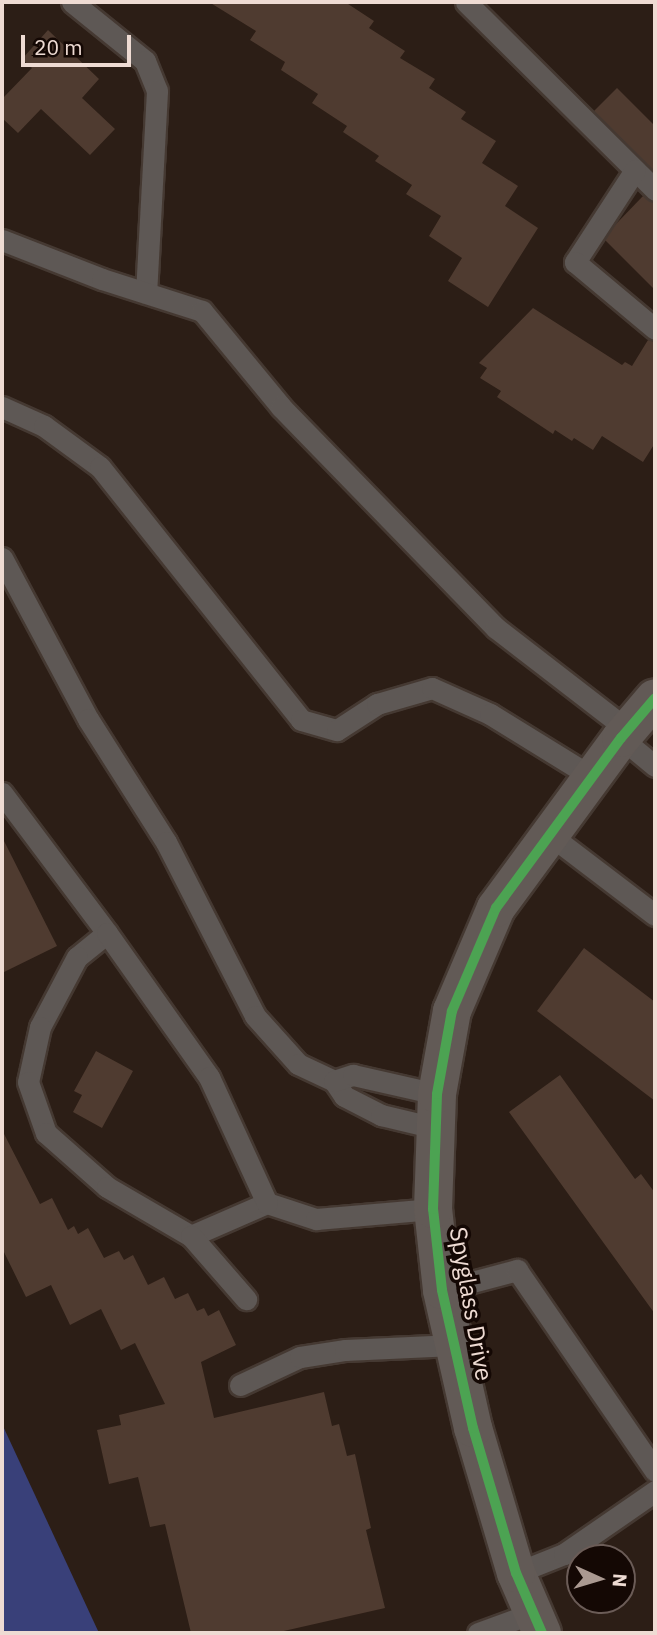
<!DOCTYPE html>
<html>
<head>
<meta charset="utf-8">
<style>
  body { margin:0 }
  #map { position:relative; width:657px; height:1635px; overflow:hidden; background:#2c1e16; font-family:"IBM Plex Sans",sans-serif }
  div>[style] { position:absolute }
  [style*='--x'] { left:calc(var(--x)*1px); top:calc(var(--y)*1px); width:calc(var(--w)*1px); rotate:calc(var(--a)*1deg) }
  .forest>* { inset:0; background:#394079 }
  .building>* { inset:0; background:#4f3b30 }
  .roads { filter:drop-shadow(2px 0 #453932) drop-shadow(-2px 0 #453932) drop-shadow(0 2px #453932) drop-shadow(0 -2px #453932) }
  .lane>* { height:21px; margin:-10.5px; padding:0 10.5px; transform-origin:10.5px; border-radius:10.5px; background:#5e5855 }
  .secondary>* { height:38px; margin:-19px; padding:0 19px; transform-origin:19px; border-radius:19px; background:#625a56 }
  .cycleway>* { height:10px; margin:-5px; padding:0 5px; transform-origin:5px; border-radius:5px; background:#4ca352 }
  span { translate:-50% -50%; white-space:nowrap; text-align:center; line-height:1.15; -webkit-text-stroke:7px #140804; paint-order:stroke }
  .street-label { font-size:24px; color:#eedbd3 }
  .frame { position:absolute; inset:0; border:4px solid #eedbd3; pointer-events:none }
  .north { position:absolute; left:566px; top:1544px; width:70px; height:70px; box-sizing:border-box; background:#140804; border:2px solid #6b5c57; border-radius:50%; rotate:94deg; font-size:19px; font-weight:700; line-height:28px; text-align:center; color:#eedbd3 }
  .north::after { content:''; display:block; margin:auto; width:24px; height:32px; background:#aa9991; clip-path:polygon(50% 0,100% 100%,50% 72%,0 100%) }
  .scale { position:absolute; left:21px; top:35px; width:110px; height:32px; box-sizing:border-box; border:4px solid #eedbd3; border-top:0; padding-left:9px; font-size:21px; line-height:24px; white-space:nowrap; color:#eedbd3; -webkit-text-stroke:5px #140804; paint-order:stroke }
</style>
</head>
<body>
<div id="map">
  <div class="forest">
    <i style="clip-path:polygon(2px 1424px,99px 1633px,2px 1633px)"></i>
  </div>
  <div class="building">
    <i style="clip-path:polygon(209px 2px,345px 2px,374px 21px,369px 28px,405px 51px,400px 58px,435px 79px,429px 88px,466px 112px,461px 119px,496px 141px,482px 163px,518px 186px,505px 206px,538px 228px,488px 307px,448px 281px,462px 258px,429px 236px,441px 216px,406px 194px,412px 185px,375px 161px,379px 156px,343px 132px,347px 126px,312px 103px,318px 94px,281px 70px,285px 62px,250px 40px,256px 31px)"></i>
    <i style="clip-path:polygon(48px 30px,99px 79px,82px 98px,115px 129px,90px 155px,41px 109px,18px 133px,2px 118px,2px 99px,32px 68px,22px 59px)"></i>
    <i style="clip-path:polygon(617px 88px,655px 126px,655px 172px,594px 111px)"></i>
    <i style="clip-path:polygon(643px 196px,655px 203px,655px 290px,605px 240px,615px 225px)"></i>
    <i style="clip-path:polygon(533px 308px,622px 365px,625px 362px,632px 366px,648px 340px,655px 342px,655px 443px,643px 462px,602px 436px,593px 450px,574px 438px,572px 441px,555px 430px,553px 434px,497px 397px,501px 391px,480px 378px,487px 368px,479px 363px)"></i>
    <i style="clip-path:polygon(2px 837px,57px 946px,2px 973px)"></i>
    <i style="clip-path:polygon(584px 948px,655px 1002px,655px 1101px,537px 1011px)"></i>
    <i style="clip-path:polygon(96px 1051px,133px 1071px,102px 1128px,73px 1112px,82px 1095px,74px 1091px)"></i>
    <i style="clip-path:polygon(560px 1075px,635px 1179px,641px 1174px,655px 1193px,655px 1314px,509px 1112px)"></i>
    <i style="clip-path:polygon(2px 1130px,40px 1204px,52px 1198px,68px 1230px,74px 1226px,78px 1234px,88px 1228px,104px 1258px,119px 1251px,124px 1260px,133px 1255px,148px 1285px,164px 1277px,175px 1299px,188px 1293px,197px 1311px,204px 1308px,208px 1316px,219px 1310px,236px 1345px,201px 1362px,214px 1418px,324px 1392px,332px 1426px,339px 1424px,347px 1456px,355px 1454px,371px 1528px,366px 1530px,385px 1608px,275px 1633px,191px 1633px,165px 1524px,150px 1527px,138px 1477px,109px 1484px,97px 1430px,121px 1425px,119px 1415px,165px 1404px,135px 1343px,121px 1350px,101px 1309px,70px 1325px,51px 1285px,26px 1297px,2px 1248px)"></i>
  </div>
  <div class="roads">
    <div class="lane">
      <i style="--x:72;--y:2;--w:94;--a:38.9"></i>
      <i style="--x:145;--y:61;--w:32;--a:68"></i>
      <i style="--x:157;--y:91;--w:202;--a:93.1"></i>
      <i style="--x:466;--y:2;--w:267;--a:44.8"></i>
      <i style="--x:635;--y:170;--w:110;--a:123.1"></i>
      <i style="--x:575;--y:262;--w:104;--a:39.9"></i>
      <i style="--x:2;--y:240;--w:107;--a:21.3"></i>
      <i style="--x:102;--y:279;--w:105;--a:17.7"></i>
      <i style="--x:202;--y:311;--w:124;--a:50.5"></i>
      <i style="--x:281;--y:407;--w:308;--a:45.8"></i>
      <i style="--x:496;--y:628;--w:167;--a:37.7"></i>
      <i style="--x:2;--y:407;--w:46;--a:24.3"></i>
      <i style="--x:44;--y:426;--w:69;--a:36.2"></i>
      <i style="--x:100;--y:467;--w:323;--a:51.5"></i>
      <i style="--x:301;--y:720;--w:37;--a:16"></i>
      <i style="--x:337;--y:730;--w:48;--a:-33"></i>
      <i style="--x:377;--y:704;--w:57;--a:-16.2"></i>
      <i style="--x:432;--y:688;--w:64;--a:24.1"></i>
      <i style="--x:490;--y:714;--w:120;--a:31.7"></i>
      <i style="--x:2;--y:558;--w:183;--a:61.9"></i>
      <i style="--x:88;--y:719;--w:146;--a:57.6"></i>
      <i style="--x:166;--y:842;--w:195;--a:62.9"></i>
      <i style="--x:255;--y:1016;--w:64;--a:48.1"></i>
      <i style="--x:298;--y:1064;--w:40;--a:25"></i>
      <i style="--x:334;--y:1081;--w:18;--a:56"></i>
      <i style="--x:344;--y:1096;--w:42;--a:27.2"></i>
      <i style="--x:381;--y:1115;--w:56;--a:13.5"></i>
      <i style="--x:621;--y:738;--w:44;--a:39.5"></i>
      <i style="--x:2;--y:793;--w:175;--a:53.1"></i>
      <i style="--x:107;--y:933;--w:38;--a:141"></i>
      <i style="--x:77;--y:957;--w:79;--a:117.9"></i>
      <i style="--x:40;--y:1027;--w:56;--a:102.3"></i>
      <i style="--x:28;--y:1082;--w:54;--a:70.6"></i>
      <i style="--x:46;--y:1133;--w:81;--a:41.5"></i>
      <i style="--x:107;--y:1187;--w:97;--a:30.3"></i>
      <i style="--x:191;--y:1236;--w:83;--a:-23.5"></i>
      <i style="--x:267;--y:1203;--w:52;--a:18.1"></i>
      <i style="--x:316;--y:1219;--w:117;--a:-4.9"></i>
      <i style="--x:550;--y:835;--w:132;--a:37.3"></i>
      <i style="--x:107;--y:933;--w:176;--a:54.7"></i>
      <i style="--x:209;--y:1077;--w:139;--a:65.3"></i>
      <i style="--x:334;--y:1081;--w:20;--a:-18"></i>
      <i style="--x:353;--y:1075;--w:86;--a:12.7"></i>
      <i style="--x:191;--y:1236;--w:84;--a:48.9"></i>
      <i style="--x:442;--y:1290;--w:78;--a:-14.9"></i>
      <i style="--x:517;--y:1270;--w:244;--a:55.5"></i>
      <i style="--x:240;--y:1385;--w:66;--a:-25"></i>
      <i style="--x:300;--y:1357;--w:46;--a:-8.8"></i>
      <i style="--x:345;--y:1350;--w:109;--a:-2.6"></i>
      <i style="--x:516;--y:1573;--w:52;--a:-21.6"></i>
      <i style="--x:564;--y:1554;--w:111;--a:-34.7"></i>
      <i style="--x:478;--y:1633;--w:59;--a:-20"></i>
    </div>
    <div class="secondary">
      <i style="--x:542;--y:1633;--w:65;--a:-113.4"></i>
      <i style="--x:516;--y:1573;--w:151;--a:-106.5"></i>
      <i style="--x:473;--y:1428;--w:141;--a:-102.7"></i>
      <i style="--x:442;--y:1290;--w:81;--a:-96.3"></i>
      <i style="--x:433;--y:1209;--w:115;--a:-88"></i>
      <i style="--x:437;--y:1094;--w:84;--a:-79.8"></i>
      <i style="--x:452;--y:1011;--w:112;--a:-66.9"></i>
      <i style="--x:496;--y:908;--w:211;--a:-53.7"></i>
      <i style="--x:621;--y:738;--w:52;--a:-49.6"></i>
    </div>
  </div>
  <div class="cycleway">
    <i style="--x:542;--y:1633;--w:65;--a:-113.4"></i>
    <i style="--x:516;--y:1573;--w:151;--a:-106.5"></i>
    <i style="--x:473;--y:1428;--w:141;--a:-102.7"></i>
    <i style="--x:442;--y:1290;--w:81;--a:-96.3"></i>
    <i style="--x:433;--y:1209;--w:115;--a:-88"></i>
    <i style="--x:437;--y:1094;--w:84;--a:-79.8"></i>
    <i style="--x:452;--y:1011;--w:112;--a:-66.9"></i>
    <i style="--x:496;--y:908;--w:211;--a:-53.7"></i>
    <i style="--x:621;--y:738;--w:52;--a:-49.6"></i>
  </div>
  <div class="street-label">
    <span style="left:471px;top:1304px;rotate:80deg">Spyglass Drive</span>
  </div>
  <div class="frame"></div>
  <div class="north">N</div>
  <div class="scale">20 m</div>
</div>
</body>
</html>
